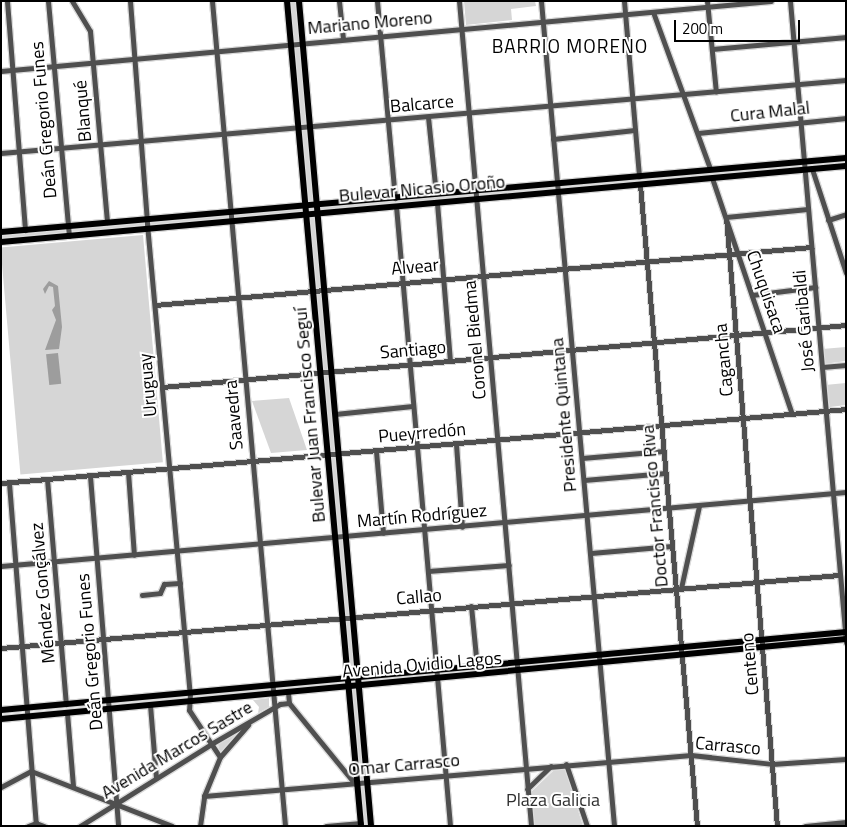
<!DOCTYPE html>
<html>
<head>
<meta charset="utf-8">
<style>
  body { margin:0 }
  #map { position:relative; width:847px; height:827px; overflow:hidden; background:#fff; font-family:"Titillium Web",sans-serif }
  div>[style] { position:absolute }
  [style*='--x'] { left:calc(var(--x)*1px); top:calc(var(--y)*1px); width:calc(var(--w)*1px); rotate:calc(var(--a)*1deg) }
  .green>* { inset:0; background:#d6d6d6; transform-origin:0 0 }
  .water>* { inset:0; background:#9d9d9d; transform-origin:0 0 }
  .roads { filter:drop-shadow(1px 0 #dbdbdb) drop-shadow(-1px 0 #dbdbdb) drop-shadow(0 1px #dbdbdb) drop-shadow(0 -1px #dbdbdb) }
  .minor>* { height:5px; margin:-2.5px; padding:0 2.5px; transform-origin:2.5px; border-radius:2.5px; background:#4f4f4f }
  .major>* { height:6px; margin:-3px; padding:0 3px; transform-origin:3px; border-radius:3px; background:#000 }
  span { translate:-50% -50%; white-space:nowrap; text-align:center; line-height:1.15; -webkit-text-stroke:4px #fff; paint-order:stroke }
  .street-label { font-size:18px; color:#000 }
  .park-label { font-size:18px; color:#2d2d2d }
  .neighbourhood-label { font-size:19px; color:#000; letter-spacing:1px }
  .frame { position:absolute; inset:0; border:2px solid #000; pointer-events:none }
  .scale { position:absolute; left:674px; top:20px; width:126px; height:22px; box-sizing:border-box; border:2px solid #000; border-top:0; padding-left:6px; font-size:15px; line-height:18px; white-space:nowrap; color:#000; -webkit-text-stroke:4px #fff; paint-order:stroke }
</style>
</head>
<body>
<div id="map">
  <div class="green">
    <i style="clip-path:polygon(287px 1px,299px 1px,316px 205px,846px 158px,846px 166px,317px 214px,371px 826px,361px 826px,307px 215px,1px 242px,1px 232px,306px 205px)"></i>
    <i style="clip-path:polygon(464px 1px,535px 1px,536px 6px,511px 9px,512px 20px,466px 25px)"></i>
    <i style="left:143px;top:235px;width:228px;height:143px;rotate:85deg"></i>
    <i style="clip-path:polygon(846px 347px,846px 361px,824px 364px,822px 349px)"></i>
    <i style="clip-path:polygon(846px 383px,846px 405px,830px 407px,825px 385px)"></i>
    <i style="clip-path:polygon(289px 398px,307px 450px,271px 453px,252px 401px)"></i>
    <i style="clip-path:polygon(269px 698px,269px 707px,258px 713px,259px 707px,253px 700px)"></i>
    <i style="clip-path:polygon(238px 732px,222px 751px,219px 751px,218px 744px)"></i>
    <i style="clip-path:polygon(565px 769px,583px 826px,535px 826px,531px 792px,554px 770px)"></i>
  </div>
  <div class="water">
    <i style="clip-path:polygon(49px 281px,58px 286px,62px 327px,59px 349px,45px 350px,56px 320px,52px 310px,55px 306px,53px 287px,49px 286px,45px 294px,43px 289px)"></i>
    <i style="left:58px;top:353px;width:31px;height:12px;rotate:84deg"></i>
  </div>
  <div class="roads">
    <div class="minor">
      <i style="--x:7;--y:1;--w:230;--a:85.5"></i>
      <i style="--x:48;--y:1;--w:236;--a:84.9"></i>
      <i style="--x:72;--y:1;--w:35;--a:59"></i>
      <i style="--x:90;--y:31;--w:192;--a:84.9"></i>
      <i style="--x:130;--y:1;--w:224;--a:85.6"></i>
      <i style="--x:147;--y:224;--w:471;--a:84.8"></i>
      <i style="--x:190;--y:693;--w:17;--a:93"></i>
      <i style="--x:189;--y:710;--w:56;--a:56.6"></i>
      <i style="--x:212;--y:1;--w:828;--a:84.94"></i>
      <i style="--x:339;--y:1;--w:38;--a:84"></i>
      <i style="--x:377;--y:1;--w:198;--a:84.8"></i>
      <i style="--x:459;--y:1;--w:828;--a:85.01"></i>
      <i style="--x:541;--y:1;--w:828;--a:84.94"></i>
      <i style="--x:624;--y:1;--w:176;--a:85.1"></i>
      <i style="--x:707;--y:1;--w:91;--a:84.4"></i>
      <i style="--x:790;--y:1;--w:644;--a:85.01"></i>
      <i style="--x:653;--y:12;--w:167;--a:70"></i>
      <i style="--x:712;--y:49;--w:135;--a:-5.1"></i>
      <i style="--x:1;--y:71;--w:773;--a:-5.19"></i>
      <i style="--x:428;--y:117;--w:77;--a:84.1"></i>
      <i style="--x:698;--y:133;--w:149;--a:-5.8"></i>
      <i style="--x:553;--y:139;--w:82;--a:-6.3"></i>
      <i style="--x:1;--y:153;--w:848;--a:-4.94"></i>
      <i style="--x:812;--y:169;--w:109;--a:71.9"></i>
      <i style="--x:712;--y:178;--w:249;--a:71.3"></i>
      <i style="--x:640;--y:185;--w:644;--a:84.92"></i>
      <i style="--x:437;--y:203;--w:158;--a:85.3"></i>
      <i style="--x:396;--y:206;--w:622;--a:85.02"></i>
      <i style="--x:828;--y:220;--w:19;--a:-18"></i>
      <i style="--x:752;--y:295;--w:64;--a:-7.2"></i>
      <i style="--x:155;--y:305;--w:659;--a:-5.05"></i>
      <i style="--x:822;--y:367;--w:24;--a:-5"></i>
      <i style="--x:162;--y:387;--w:687;--a:-5.18"></i>
      <i style="--x:335;--y:414;--w:78;--a:-5.9"></i>
      <i style="--x:456;--y:444;--w:83;--a:85.9"></i>
      <i style="--x:376;--y:451;--w:82;--a:85.1"></i>
      <i style="--x:582;--y:458;--w:82;--a:-4.9"></i>
      <i style="--x:128;--y:472;--w:83;--a:85.9"></i>
      <i style="--x:90;--y:476;--w:351;--a:85.4"></i>
      <i style="--x:47;--y:479;--w:226;--a:85.2"></i>
      <i style="--x:584;--y:480;--w:82;--a:-4.9"></i>
      <i style="--x:1;--y:483;--w:848;--a:-5"></i>
      <i style="--x:9;--y:483;--w:341;--a:85.5"></i>
      <i style="--x:591;--y:553;--w:81;--a:-4.9"></i>
      <i style="--x:1;--y:566;--w:848;--a:-5"></i>
      <i style="--x:428;--y:571;--w:81;--a:-4.2"></i>
      <i style="--x:681;--y:588;--w:84;--a:-77.6"></i>
      <i style="--x:142;--y:595;--w:18;--a:-6"></i>
      <i style="--x:160;--y:593;--w:10;--a:-66"></i>
      <i style="--x:164;--y:584;--w:16;--a:-4"></i>
      <i style="--x:471;--y:606;--w:61;--a:84.4"></i>
      <i style="--x:1;--y:648;--w:841;--a:-4.98"></i>
      <i style="--x:288;--y:692;--w:11;--a:85"></i>
      <i style="--x:289;--y:703;--w:104;--a:50.8"></i>
      <i style="--x:150;--y:705;--w:73;--a:85.3"></i>
      <i style="--x:67;--y:713;--w:73;--a:85.3"></i>
      <i style="--x:566;--y:764;--w:65;--a:71.3"></i>
      <i style="--x:1;--y:787;--w:34;--a:-28"></i>
      <i style="--x:31;--y:771;--w:151;--a:21.3"></i>
      <i style="--x:527;--y:789;--w:33;--a:-44"></i>
      <i style="--x:204;--y:796;--w:489;--a:-4.8"></i>
      <i style="--x:691;--y:755;--w:81;--a:6.3"></i>
      <i style="--x:772;--y:764;--w:74;--a:-3.9"></i>
      <i style="--x:28;--y:826;--w:9;--a:-21"></i>
      <i style="--x:36;--y:823;--w:9;--a:21"></i>
      <i style="--x:80;--y:826;--w:155;--a:-32"></i>
      <i style="--x:211;--y:744;--w:80;--a:-30.1"></i>
      <i style="--x:280;--y:704;--w:9;--a:-6"></i>
      <i style="--x:200;--y:826;--w:30;--a:-82"></i>
      <i style="--x:204;--y:796;--w:42;--a:-67.7"></i>
      <i style="--x:220;--y:757;--w:43;--a:-48.8"></i>
      <i style="--x:326;--y:826;--w:35;--a:-5"></i>
      <i style="--x:777;--y:826;--w:611;--a:-94.79"></i>
      <i style="--x:726;--y:217;--w:82;--a:-5.6"></i>
      <i style="--x:805;--y:826;--w:41;--a:-5.6"></i>
    </div>
    <div class="major">
      <i style="--x:287;--y:1;--w:828;--a:84.87"></i>
      <i style="--x:299;--y:1;--w:828;--a:85.01"></i>
      <i style="--x:1;--y:232;--w:848;--a:-5"></i>
      <i style="--x:1;--y:242;--w:848;--a:-5.14"></i>
      <i style="--x:1;--y:710;--w:849;--a:-5.27"></i>
      <i style="--x:1;--y:719;--w:849;--a:-5.41"></i>
    </div>
  </div>
  <div class="street-label">
    <span style="left:370px;top:23px;rotate:-5deg">Mariano Moreno</span>
    <span style="left:422px;top:104px;rotate:-5deg">Balcarce</span>
    <span style="left:83px;top:111px;rotate:-95deg">Blanqué</span>
    <span style="left:770px;top:112px;rotate:-6deg">Cura Malal</span>
    <span style="left:44px;top:120px;rotate:-95deg">Deán Gregorio Funes</span>
    <span style="left:422px;top:189px;rotate:-5deg">Bulevar Nicasio Oroño</span>
    <span style="left:415px;top:267px;rotate:-5deg">Alvear</span>
    <span style="left:766px;top:292px;rotate:71deg">Chuquisaca</span>
    <span style="left:804px;top:321px;rotate:-95deg">José Garibaldi</span>
    <span style="left:475px;top:340px;rotate:-95deg">Coronel Biedma</span>
    <span style="left:413px;top:350px;rotate:-5deg">Santiago</span>
    <span style="left:724px;top:360px;rotate:-95deg">Cagancha</span>
    <span style="left:148px;top:385px;rotate:-95deg">Uruguay</span>
    <span style="left:234px;top:415px;rotate:-95deg">Saavedra</span>
    <span style="left:310px;top:415px;rotate:-95deg">Bulevar Juan Francisco Seguí</span>
    <span style="left:564px;top:415px;rotate:-95deg">Presidente Quintana</span>
    <span style="left:422px;top:433px;rotate:-5deg">Pueyrredón</span>
    <span style="left:655px;top:506px;rotate:-95deg">Doctor Francisco Riva</span>
    <span style="left:422px;top:516px;rotate:-5deg">Martín Rodríguez</span>
    <span style="left:43px;top:593px;rotate:-95deg">Méndez Gonçálvez</span>
    <span style="left:419px;top:597px;rotate:-5deg">Callao</span>
    <span style="left:90px;top:652px;rotate:-95deg">Deán Gregorio Funes</span>
    <span style="left:750px;top:664px;rotate:-95deg">Centeno</span>
    <span style="left:422px;top:665px;rotate:-5deg">Avenida Ovidio Lagos</span>
    <span style="left:728px;top:746px;rotate:5deg">Carrasco</span>
    <span style="left:177px;top:750px;rotate:-31deg">Avenida Marcos Sastre</span>
    <span style="left:404px;top:765px;rotate:-5deg">Omar Carrasco</span>
  </div>
  <div class="park-label">
    <span style="left:553px;top:800px">Plaza Galicia</span>
  </div>
  <div class="neighbourhood-label">
    <span style="left:570px;top:46px">BARRIO MORENO</span>
  </div>
  <div class="frame"></div>
  <div class="scale">200 m</div>
</div>
</body>
</html>
